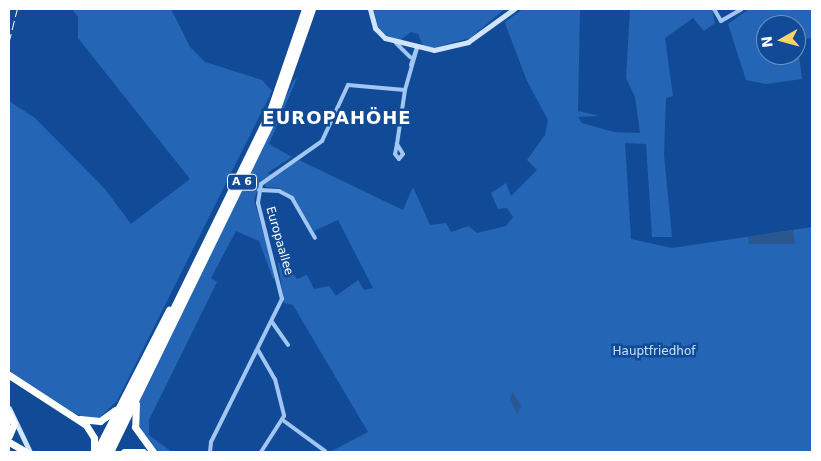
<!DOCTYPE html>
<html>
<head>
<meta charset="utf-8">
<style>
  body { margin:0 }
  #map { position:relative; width:821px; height:461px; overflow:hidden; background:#114b97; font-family:"DejaVu Sans",sans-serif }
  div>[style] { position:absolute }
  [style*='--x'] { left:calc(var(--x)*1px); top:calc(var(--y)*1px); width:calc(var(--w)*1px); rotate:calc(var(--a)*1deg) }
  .green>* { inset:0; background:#2465b6 }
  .water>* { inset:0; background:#2b568e }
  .street>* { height:4px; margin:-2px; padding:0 2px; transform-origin:2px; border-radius:2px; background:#a2c6f3 }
  .secondary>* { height:5px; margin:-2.5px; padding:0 2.5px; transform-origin:2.5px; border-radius:2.5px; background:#d1e4fd }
  .highway>* { height:7px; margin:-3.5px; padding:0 3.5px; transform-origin:3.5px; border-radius:3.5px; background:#fff }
  .rail>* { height:1px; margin-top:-0.5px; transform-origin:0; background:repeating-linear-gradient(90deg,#fff 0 9px,transparent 0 13px) }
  span { translate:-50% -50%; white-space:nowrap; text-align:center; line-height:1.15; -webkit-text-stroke:5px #114b97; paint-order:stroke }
  .shield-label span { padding:1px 4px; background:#114b97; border:1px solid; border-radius:4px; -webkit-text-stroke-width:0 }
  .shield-label { font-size:11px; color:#fff; font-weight:700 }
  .street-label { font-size:12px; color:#fff }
  .park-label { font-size:12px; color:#cae1fd }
  .district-label { font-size:18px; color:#fff; font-weight:700; letter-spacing:1px }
  .frame { position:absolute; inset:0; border:10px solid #fff; pointer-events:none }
  .north { position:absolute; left:756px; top:15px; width:50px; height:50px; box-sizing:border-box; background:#114b97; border:1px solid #7093c1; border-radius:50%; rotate:263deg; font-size:14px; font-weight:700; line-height:20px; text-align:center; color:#fff }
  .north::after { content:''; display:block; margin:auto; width:18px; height:22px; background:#ffd364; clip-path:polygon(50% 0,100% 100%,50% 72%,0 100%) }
</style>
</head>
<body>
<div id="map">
  <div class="green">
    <i style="clip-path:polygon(72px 9px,171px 9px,190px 47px,205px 62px,262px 80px,272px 91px,117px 401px,99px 418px,87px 419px,71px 411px,9px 371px,9px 101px,35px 118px,105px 189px,131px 224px,190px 179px,78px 38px,78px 17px)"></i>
    <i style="clip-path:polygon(374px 9px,505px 9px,470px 38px,433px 48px,423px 46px,418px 34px,411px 32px,399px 41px,388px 36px,378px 29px)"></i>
    <i style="clip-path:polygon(523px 9px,580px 9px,578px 111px,600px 116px,578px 117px,582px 123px,614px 132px,640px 133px,635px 97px,626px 78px,630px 9px,712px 9px,715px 23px,704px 31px,693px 18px,665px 38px,673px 96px,666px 98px,664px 155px,672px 237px,652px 237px,646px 144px,625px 143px,631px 239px,672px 248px,812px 227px,812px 452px,330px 452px,368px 432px,293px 305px,284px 303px,278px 263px,284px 262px,297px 279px,307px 275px,314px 289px,329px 286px,336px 296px,358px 280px,364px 290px,373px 288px,338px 220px,314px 231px,295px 199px,279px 188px,266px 187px,261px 179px,254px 200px,276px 276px,273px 279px,259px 241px,236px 231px,211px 278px,217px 282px,149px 420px,149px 435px,172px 452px,155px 452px,138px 428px,136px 409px,294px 80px,297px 78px,269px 144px,292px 157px,267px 173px,272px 175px,299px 160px,403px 210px,413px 187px,430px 225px,446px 223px,451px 232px,469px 226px,477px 233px,506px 226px,513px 217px,507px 208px,498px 209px,491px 193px,506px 183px,511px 196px,537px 170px,527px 160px,545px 135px,548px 120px,527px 81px,506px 26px,505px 22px)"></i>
    <i style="clip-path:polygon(evenodd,749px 9px,812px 9px,812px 38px,797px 40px,802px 79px,766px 84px,746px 80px,728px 24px,749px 9px,766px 25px,796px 25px,796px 55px,766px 55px,766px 25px)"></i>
  </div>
  <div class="water">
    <i style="clip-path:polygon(793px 230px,795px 244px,749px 244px,748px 237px)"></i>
    <i style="clip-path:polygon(513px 393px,521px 406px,517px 414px,510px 398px)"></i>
  </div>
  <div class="street">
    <i style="--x:714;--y:9;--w:14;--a:60"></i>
    <i style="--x:721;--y:21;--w:24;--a:-30"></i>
    <i style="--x:396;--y:43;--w:20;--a:45"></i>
    <i style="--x:411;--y:65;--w:18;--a:-71"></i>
    <i style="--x:397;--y:144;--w:10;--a:101"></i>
    <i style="--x:395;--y:154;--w:6;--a:51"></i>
    <i style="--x:399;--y:159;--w:6;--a:-51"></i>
    <i style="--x:403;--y:154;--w:12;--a:-121"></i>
    <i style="--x:397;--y:144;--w:55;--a:-81.6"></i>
    <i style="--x:259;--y:190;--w:20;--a:3"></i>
    <i style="--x:279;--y:191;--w:15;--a:28"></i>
    <i style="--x:292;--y:198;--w:46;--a:60.1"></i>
    <i style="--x:272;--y:322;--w:28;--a:55"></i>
    <i style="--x:258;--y:350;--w:34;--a:60"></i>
    <i style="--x:275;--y:379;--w:38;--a:76"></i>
    <i style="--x:284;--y:416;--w:43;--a:122.6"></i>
    <i style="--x:284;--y:421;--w:51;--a:36.2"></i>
    <i style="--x:210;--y:452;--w:10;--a:-84"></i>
    <i style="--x:211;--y:442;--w:160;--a:-63.6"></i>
    <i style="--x:282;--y:299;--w:99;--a:-104"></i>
    <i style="--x:258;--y:203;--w:19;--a:-81"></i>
    <i style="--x:261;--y:184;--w:75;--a:-35.2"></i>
    <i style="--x:322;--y:141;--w:62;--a:-65.1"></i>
    <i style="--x:348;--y:85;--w:57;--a:5"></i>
    <i style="--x:405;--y:90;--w:44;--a:-74.1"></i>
  </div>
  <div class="secondary">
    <i style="--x:370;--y:9;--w:20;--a:75"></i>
    <i style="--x:375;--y:28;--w:14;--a:45"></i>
    <i style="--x:385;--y:38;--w:50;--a:13.8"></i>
    <i style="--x:434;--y:50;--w:35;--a:-13"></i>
    <i style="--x:468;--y:42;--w:57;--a:-35.7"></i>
    <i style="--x:9;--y:408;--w:49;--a:64.5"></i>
  </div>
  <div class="highway">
    <i style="--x:9;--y:375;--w:92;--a:33"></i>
    <i style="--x:86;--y:425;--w:15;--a:58"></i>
    <i style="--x:94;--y:438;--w:14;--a:90"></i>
    <i style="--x:136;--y:404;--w:23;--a:92"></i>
    <i style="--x:135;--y:427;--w:31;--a:54"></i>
    <i style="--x:9;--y:413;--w:12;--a:66"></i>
    <i style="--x:14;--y:424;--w:13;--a:113"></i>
    <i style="--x:80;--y:419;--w:20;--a:6"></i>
    <i style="--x:100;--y:421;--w:19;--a:-36"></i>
    <i style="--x:9;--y:442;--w:20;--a:30"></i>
    <i style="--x:96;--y:452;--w:160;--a:-62.8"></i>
    <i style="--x:103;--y:452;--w:380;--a:-63.9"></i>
    <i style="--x:270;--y:111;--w:108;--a:-71.1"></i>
    <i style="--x:110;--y:452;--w:376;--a:-64"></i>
    <i style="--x:275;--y:114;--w:111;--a:-70.6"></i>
    <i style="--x:124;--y:452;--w:19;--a:0"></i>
  </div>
  <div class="rail">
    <i style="--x:9;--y:42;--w:34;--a:-76"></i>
  </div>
  <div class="shield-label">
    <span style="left:242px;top:182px">A 6</span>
  </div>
  <div class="street-label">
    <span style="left:279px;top:241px;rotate:74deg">Europaallee</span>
  </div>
  <div class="park-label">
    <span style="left:654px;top:352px">Hauptfriedhof</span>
  </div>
  <div class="district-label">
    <span style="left:337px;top:118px">EUROPAHÖHE</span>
  </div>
  <div class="frame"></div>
  <div class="north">N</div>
</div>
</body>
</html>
